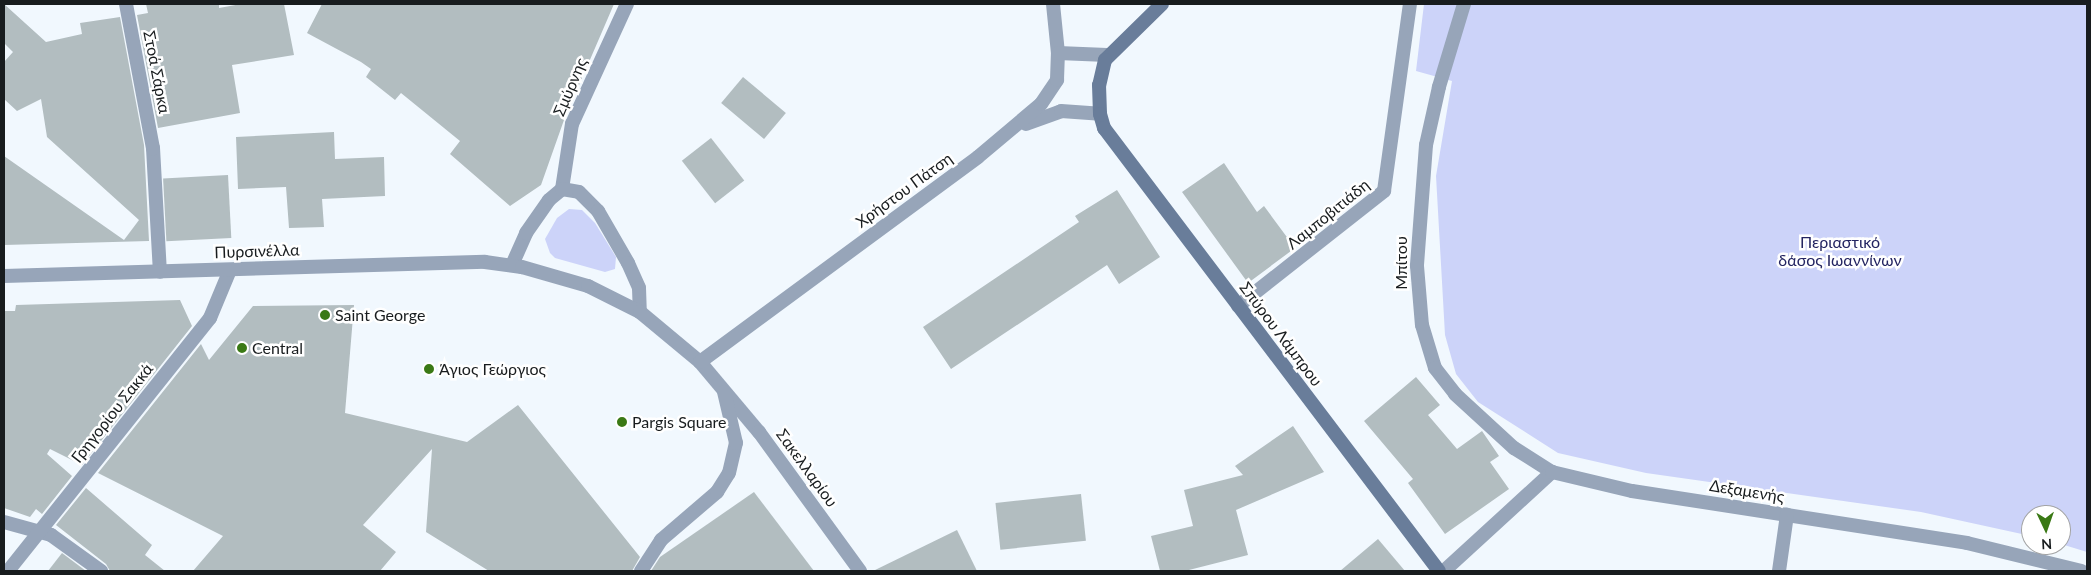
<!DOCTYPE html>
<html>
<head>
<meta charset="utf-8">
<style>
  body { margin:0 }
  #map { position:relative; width:2091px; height:575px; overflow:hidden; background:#f1f8fe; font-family:Lato,sans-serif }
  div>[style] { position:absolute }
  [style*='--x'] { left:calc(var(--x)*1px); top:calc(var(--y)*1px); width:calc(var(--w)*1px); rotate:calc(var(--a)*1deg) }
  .green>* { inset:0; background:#ccd3f9 }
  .building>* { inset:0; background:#b2bdc0; transform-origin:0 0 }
  .service>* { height:14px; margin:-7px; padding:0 7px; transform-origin:7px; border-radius:7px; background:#97a5b9 }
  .pedestrian>* { height:14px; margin:-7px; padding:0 7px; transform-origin:7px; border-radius:7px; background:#97a5b9 }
  .minor>* { height:14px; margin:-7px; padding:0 7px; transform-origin:7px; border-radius:7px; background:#97a5b9 }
  .tertiary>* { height:14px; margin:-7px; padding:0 7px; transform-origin:7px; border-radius:7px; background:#97a5b9 }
  .secondary>* { height:14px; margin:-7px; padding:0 7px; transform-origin:7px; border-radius:7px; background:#697d9a }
  .dots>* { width:14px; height:14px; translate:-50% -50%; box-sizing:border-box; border:2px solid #fff; border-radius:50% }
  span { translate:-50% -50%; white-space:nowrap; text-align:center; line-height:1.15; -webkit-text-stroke:5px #fff; paint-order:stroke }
  .street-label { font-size:16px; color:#181c1e }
  .park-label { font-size:16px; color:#232461 }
  .poi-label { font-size:16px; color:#181c1e }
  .left { translate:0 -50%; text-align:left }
  .frame { position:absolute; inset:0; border:5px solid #181c1e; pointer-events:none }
  .north { position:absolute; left:2021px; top:505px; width:50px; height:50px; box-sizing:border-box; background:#fff; border:1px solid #a3a4a5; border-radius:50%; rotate:177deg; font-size:14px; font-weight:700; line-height:20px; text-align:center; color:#181c1e }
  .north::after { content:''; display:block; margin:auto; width:18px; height:22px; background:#3a7915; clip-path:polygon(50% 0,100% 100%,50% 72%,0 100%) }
</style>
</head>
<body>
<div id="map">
  <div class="green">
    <i style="clip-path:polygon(1424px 4px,2087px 4px,2087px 552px,2061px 544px,2061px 515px,2031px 515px,2031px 536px,1921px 512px,1646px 473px,1558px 453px,1478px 402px,1456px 374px,1445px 335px,1436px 176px,1452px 81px,1416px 71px)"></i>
    <i style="clip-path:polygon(569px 209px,582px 210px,595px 223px,616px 257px,615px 269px,605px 272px,555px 258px,550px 253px,545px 239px,557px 218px)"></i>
  </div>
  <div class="building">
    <i style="clip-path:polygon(4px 4px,46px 42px,82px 34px,80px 23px,120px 17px,144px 145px,149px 241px,4px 245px,4px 156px,124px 240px,139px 220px,47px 137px,41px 99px,17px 111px,4px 99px,4px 62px,13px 52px,4px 43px)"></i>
    <i style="clip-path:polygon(146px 4px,219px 4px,219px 8px,241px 4px,284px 4px,294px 55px,232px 65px,240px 113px,158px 128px,137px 15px,148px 13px)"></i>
    <i style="clip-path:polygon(322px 4px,614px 4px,564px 120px,541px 185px,510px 206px,450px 154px,460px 141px,401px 93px,395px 100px,366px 77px,371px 69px,361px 62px,307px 33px)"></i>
    <i style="left:743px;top:77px;width:56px;height:34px;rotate:40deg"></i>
    <i style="clip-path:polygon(334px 132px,335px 159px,384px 157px,385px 196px,322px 199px,324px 227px,289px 228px,286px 187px,238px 189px,236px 137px)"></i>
    <i style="left:711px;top:138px;width:54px;height:37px;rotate:52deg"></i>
    <i style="clip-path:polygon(1224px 163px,1257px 212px,1264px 206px,1295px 248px,1248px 283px,1182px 192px)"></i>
    <i style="left:228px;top:175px;width:63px;height:65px;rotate:87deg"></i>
    <i style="clip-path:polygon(1117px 190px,1160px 257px,1119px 284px,1107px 265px,951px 369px,923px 327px,1079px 222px,1075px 216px)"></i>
    <i style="clip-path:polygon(180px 300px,192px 326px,82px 465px,50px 449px,47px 454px,72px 476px,42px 514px,36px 509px,30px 517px,4px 508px,4px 311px,15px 311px,16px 305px)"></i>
    <i style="clip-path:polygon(354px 305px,345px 413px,467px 442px,518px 405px,640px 557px,632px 571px,489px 571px,426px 532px,432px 449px,363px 525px,396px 552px,380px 571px,193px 571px,223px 536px,98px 473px,201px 344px,209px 360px,253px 306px)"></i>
    <i style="clip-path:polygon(1416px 377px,1440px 405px,1428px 415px,1457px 449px,1482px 431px,1499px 456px,1490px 462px,1509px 489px,1445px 534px,1408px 483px,1413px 479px,1364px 421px)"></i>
    <i style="clip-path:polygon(1293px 426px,1324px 472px,1236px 510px,1248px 555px,1185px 571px,1160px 571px,1151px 536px,1193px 526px,1184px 490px,1243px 475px,1235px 466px)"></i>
    <i style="clip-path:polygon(86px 488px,152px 545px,145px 555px,165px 571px,110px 571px,106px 564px,56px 525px)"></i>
    <i style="clip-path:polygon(754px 492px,814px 571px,651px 571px,660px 557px)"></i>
    <i style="left:1081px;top:494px;width:47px;height:86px;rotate:84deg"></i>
    <i style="clip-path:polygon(957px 530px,977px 571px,873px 571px)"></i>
    <i style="clip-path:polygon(1378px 539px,1405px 571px,1340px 571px)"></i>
    <i style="clip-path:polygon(62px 553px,86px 571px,48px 571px)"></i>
  </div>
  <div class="service">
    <i style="--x:153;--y:148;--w:124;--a:86.8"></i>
  </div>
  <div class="pedestrian">
    <i style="--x:126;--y:4;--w:147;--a:79.4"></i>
    <i style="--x:4;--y:522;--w:49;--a:15.5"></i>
    <i style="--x:51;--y:535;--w:62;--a:35.8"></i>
    <i style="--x:8;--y:571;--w:324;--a:-51.4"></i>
    <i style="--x:210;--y:318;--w:52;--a:-67.4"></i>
  </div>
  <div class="minor">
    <i style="--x:1053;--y:4;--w:49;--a:84.2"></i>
    <i style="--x:1464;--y:4;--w:87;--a:106.8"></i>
    <i style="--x:1439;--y:87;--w:59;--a:102.6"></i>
    <i style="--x:1426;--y:145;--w:121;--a:94.3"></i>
    <i style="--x:1417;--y:266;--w:59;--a:85.2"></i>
    <i style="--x:1422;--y:325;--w:45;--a:73.2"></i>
    <i style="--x:1435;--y:368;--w:33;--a:52"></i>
    <i style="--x:1455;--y:394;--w:80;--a:42.5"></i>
    <i style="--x:1514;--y:448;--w:45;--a:32.3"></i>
    <i style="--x:562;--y:189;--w:66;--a:-81.3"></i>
    <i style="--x:572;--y:124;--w:132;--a:-65.4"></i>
    <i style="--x:512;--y:265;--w:35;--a:-66"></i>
    <i style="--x:526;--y:233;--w:40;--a:-55.1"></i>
    <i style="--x:549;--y:200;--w:17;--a:-40"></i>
    <i style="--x:562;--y:189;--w:17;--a:10"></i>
    <i style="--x:579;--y:192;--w:27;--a:45"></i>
    <i style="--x:598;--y:211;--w:60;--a:60"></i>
    <i style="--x:628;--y:263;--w:27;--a:66"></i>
    <i style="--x:639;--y:288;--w:24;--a:88"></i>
    <i style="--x:1238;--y:306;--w:186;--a:-38.2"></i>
    <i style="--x:1384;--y:191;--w:189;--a:-82.1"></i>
    <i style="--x:1444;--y:571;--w:147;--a:-42.5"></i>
    <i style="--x:1552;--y:472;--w:82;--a:13.4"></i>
    <i style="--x:1632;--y:491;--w:339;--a:8.8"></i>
    <i style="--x:1967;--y:543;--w:118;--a:13.7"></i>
    <i style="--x:1779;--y:571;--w:57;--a:-81.9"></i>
  </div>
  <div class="tertiary">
    <i style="--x:1026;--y:124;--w:37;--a:-20"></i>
    <i style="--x:1061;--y:111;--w:39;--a:4"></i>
    <i style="--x:4;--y:276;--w:481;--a:-1.7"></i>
    <i style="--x:485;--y:262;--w:37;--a:8"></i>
    <i style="--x:522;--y:267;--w:69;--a:16.1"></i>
    <i style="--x:588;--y:286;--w:58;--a:26.6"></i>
    <i style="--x:640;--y:312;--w:78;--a:39.8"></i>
    <i style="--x:700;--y:362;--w:92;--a:49.9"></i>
    <i style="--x:759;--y:432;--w:172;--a:54"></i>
    <i style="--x:700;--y:362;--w:345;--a:-36.4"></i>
    <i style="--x:978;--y:157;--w:82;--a:-40.1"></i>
    <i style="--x:1041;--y:104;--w:29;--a:-56"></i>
    <i style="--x:1057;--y:80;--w:27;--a:-88"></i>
    <i style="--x:1058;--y:53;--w:49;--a:2.3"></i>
    <i style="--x:641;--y:571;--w:37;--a:-57"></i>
    <i style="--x:661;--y:540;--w:74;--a:-40.6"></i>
    <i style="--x:717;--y:492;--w:22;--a:-58"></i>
    <i style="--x:729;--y:473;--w:31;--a:-77"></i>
    <i style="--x:736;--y:443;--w:52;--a:-103.2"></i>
  </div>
  <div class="secondary">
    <i style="--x:1162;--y:4;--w:80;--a:135.5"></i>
    <i style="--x:1105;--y:60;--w:26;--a:103"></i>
    <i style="--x:1099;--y:85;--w:29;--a:88"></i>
    <i style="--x:1100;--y:114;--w:15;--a:74"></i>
    <i style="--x:1104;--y:128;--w:555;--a:52.9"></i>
  </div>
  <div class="dots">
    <i style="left:325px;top:315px;background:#3a7915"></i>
    <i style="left:242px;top:348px;background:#3a7915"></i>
    <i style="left:429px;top:369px;background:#3a7915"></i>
    <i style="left:622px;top:422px;background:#3a7915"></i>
  </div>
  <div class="street-label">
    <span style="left:157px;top:72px;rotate:79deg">Στοά Σάρκα</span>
    <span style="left:570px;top:87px;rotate:-67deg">Σμύρνης</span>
    <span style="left:904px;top:190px;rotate:-36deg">Χρήστου Πάτση</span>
    <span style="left:1328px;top:214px;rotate:-39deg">Λαμποβιτιάδη</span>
    <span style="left:257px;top:251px;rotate:-2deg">Πυρσινέλλα</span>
    <span style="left:1401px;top:263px;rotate:-90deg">Μπίτου</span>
    <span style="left:1281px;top:334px;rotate:53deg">Σπύρου Λάμπρου</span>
    <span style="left:112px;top:413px;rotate:-52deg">Γρηγορίου Σακκά</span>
    <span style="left:807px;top:468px;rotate:54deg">Σακελλαρίου</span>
    <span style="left:1747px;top:491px;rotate:9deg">Δεξαμενής</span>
  </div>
  <div class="park-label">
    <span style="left:1840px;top:251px">Περιαστικό<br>δάσος Ιωαννίνων</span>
  </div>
  <div class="poi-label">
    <span class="left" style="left:335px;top:315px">Saint George</span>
    <span class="left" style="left:252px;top:348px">Central</span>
    <span class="left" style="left:439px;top:369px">Άγιος Γεώργιος</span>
    <span class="left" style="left:632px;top:422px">Pargis Square</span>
  </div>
  <div class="frame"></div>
  <div class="north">N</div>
</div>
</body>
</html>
